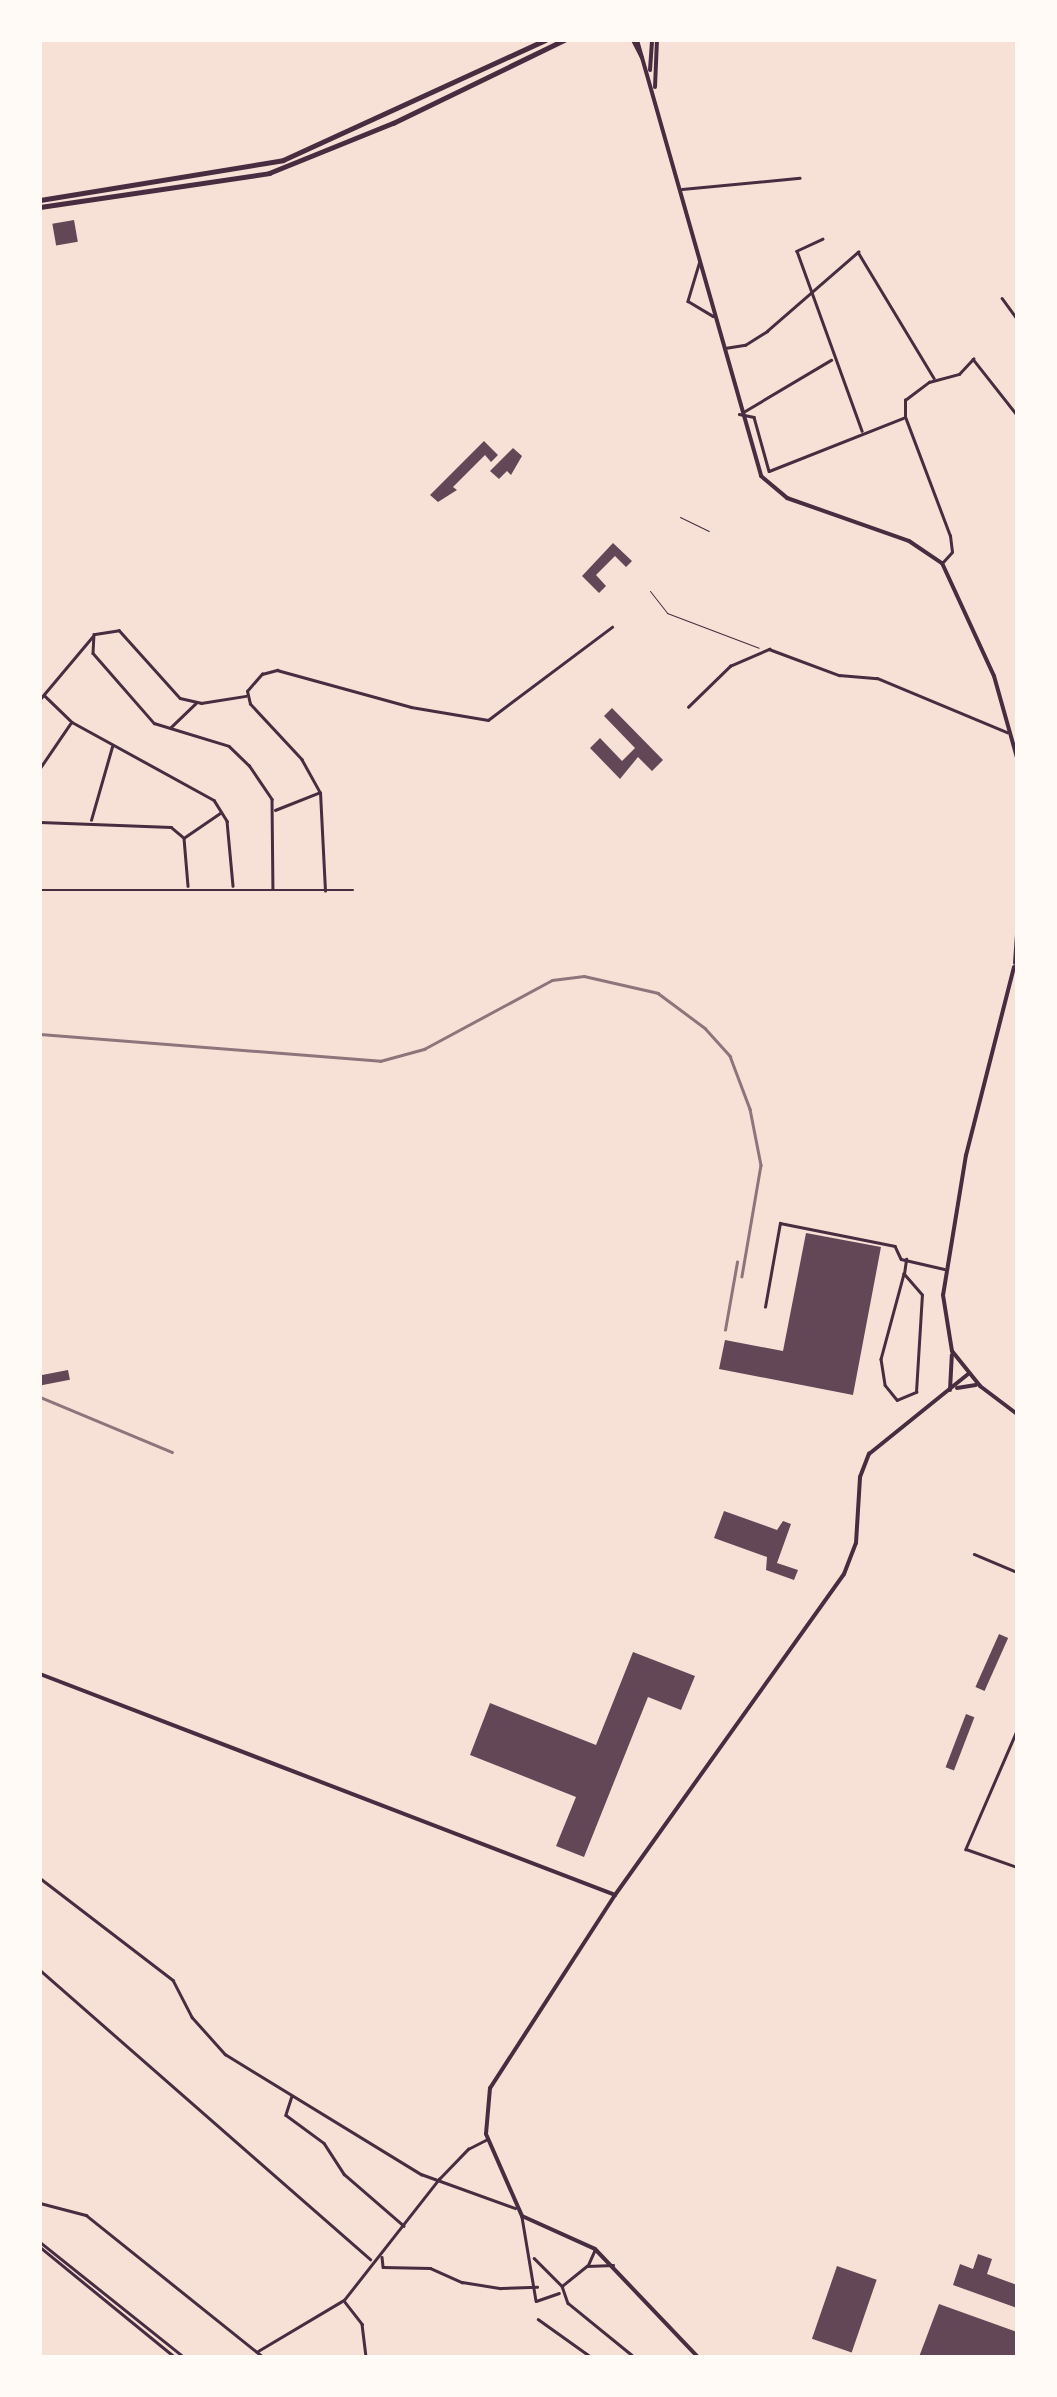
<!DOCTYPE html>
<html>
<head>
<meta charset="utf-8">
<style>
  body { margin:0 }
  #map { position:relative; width:1057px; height:2397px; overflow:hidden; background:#f7e1d7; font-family:"Alegreya Sans",sans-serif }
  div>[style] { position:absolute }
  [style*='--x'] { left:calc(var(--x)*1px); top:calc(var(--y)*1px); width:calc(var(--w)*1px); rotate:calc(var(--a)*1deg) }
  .building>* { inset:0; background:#644757; transform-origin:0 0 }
  .service>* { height:1px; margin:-0.5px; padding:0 0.5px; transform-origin:0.5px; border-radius:0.5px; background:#4a2c40 }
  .minor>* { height:2.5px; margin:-1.25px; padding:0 1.25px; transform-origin:1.25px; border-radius:1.25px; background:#4a2c40 }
  .tertiary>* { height:4px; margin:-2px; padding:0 2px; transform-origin:2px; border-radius:2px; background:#4a2c40 }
  .secondary>* { height:4px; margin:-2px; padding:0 2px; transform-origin:2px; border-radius:2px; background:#4a2c40 }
  .primary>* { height:5px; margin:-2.5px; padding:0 2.5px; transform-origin:2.5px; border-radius:2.5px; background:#4a2c40 }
  .rail>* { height:2.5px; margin:-1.25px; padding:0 1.25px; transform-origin:1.25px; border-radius:1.25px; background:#8f747c }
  span { translate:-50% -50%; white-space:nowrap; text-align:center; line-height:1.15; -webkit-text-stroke:10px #fffaf5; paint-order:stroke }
  .frame { position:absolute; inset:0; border:42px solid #fffaf5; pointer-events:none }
</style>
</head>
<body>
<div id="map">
  <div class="building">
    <i style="left:74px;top:220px;width:22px;height:22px;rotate:80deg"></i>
    <i style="clip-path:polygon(484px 441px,498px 455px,491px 462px,485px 455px,453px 487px,457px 490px,438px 502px,430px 495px)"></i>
    <i style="clip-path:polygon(513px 448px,522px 456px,511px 475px,507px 471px,499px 479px,490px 471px)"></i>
    <i style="clip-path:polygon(613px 543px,632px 561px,626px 567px,615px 556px,596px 575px,606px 586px,599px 593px,582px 576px)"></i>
    <i style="clip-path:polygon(612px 708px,663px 760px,652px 771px,638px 757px,620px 779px,590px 748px,600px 738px,622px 761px,635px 748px,604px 716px)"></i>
    <i style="clip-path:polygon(806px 1233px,881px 1247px,853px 1395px,719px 1369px,725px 1340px,783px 1351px)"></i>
    <i style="left:68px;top:1370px;width:10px;height:29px;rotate:79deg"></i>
    <i style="clip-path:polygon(724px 1511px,777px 1530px,783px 1521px,791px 1524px,777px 1563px,798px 1570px,794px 1580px,766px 1570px,767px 1557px,714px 1538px)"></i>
    <i style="left:999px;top:1634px;width:10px;height:58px;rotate:24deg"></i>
    <i style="clip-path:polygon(633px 1652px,695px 1676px,681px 1710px,648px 1697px,584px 1857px,556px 1846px,576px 1797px,470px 1755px,490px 1703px,596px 1745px)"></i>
    <i style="left:966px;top:1714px;width:9px;height:57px;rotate:21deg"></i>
    <i style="clip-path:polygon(978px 2254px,992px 2259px,987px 2274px,1017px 2285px,1017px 2308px,953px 2285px,960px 2264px,973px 2269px)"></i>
    <i style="left:837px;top:2266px;width:42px;height:77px;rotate:19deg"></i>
    <i style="clip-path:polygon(939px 2304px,1017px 2332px,1017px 2357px,919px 2357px)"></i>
  </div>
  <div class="service">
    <i style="--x:680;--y:517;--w:32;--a:26"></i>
    <i style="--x:650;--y:591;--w:28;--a:52"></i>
    <i style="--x:667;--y:613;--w:98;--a:20.8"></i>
  </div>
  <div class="minor">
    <i style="--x:682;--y:189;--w:118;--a:-5.4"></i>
    <i style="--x:823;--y:239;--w:29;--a:155"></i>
    <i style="--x:797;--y:251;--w:191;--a:70.1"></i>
    <i style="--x:700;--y:261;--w:42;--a:106.7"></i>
    <i style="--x:688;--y:301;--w:29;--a:31"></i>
    <i style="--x:1002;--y:298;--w:26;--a:54"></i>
    <i style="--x:725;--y:348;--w:20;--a:-9"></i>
    <i style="--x:745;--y:345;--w:26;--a:-32"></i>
    <i style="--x:767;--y:331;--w:121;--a:-41"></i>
    <i style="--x:858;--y:252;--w:147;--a:58.9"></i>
    <i style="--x:745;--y:411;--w:100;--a:-30.7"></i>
    <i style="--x:739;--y:414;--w:15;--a:11"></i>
    <i style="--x:754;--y:417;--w:56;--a:74.5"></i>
    <i style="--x:769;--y:471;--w:144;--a:-21.6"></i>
    <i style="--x:943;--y:562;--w:13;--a:-48"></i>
    <i style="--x:952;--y:552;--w:16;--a:-97"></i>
    <i style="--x:950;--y:536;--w:127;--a:-110.7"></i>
    <i style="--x:905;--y:417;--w:17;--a:-90"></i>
    <i style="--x:905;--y:400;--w:30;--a:-37"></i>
    <i style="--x:929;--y:382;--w:31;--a:-15"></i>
    <i style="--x:959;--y:374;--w:21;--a:-47"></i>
    <i style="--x:973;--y:359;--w:71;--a:51.8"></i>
    <i style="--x:94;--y:634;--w:19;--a:93"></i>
    <i style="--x:93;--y:653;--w:93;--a:48.9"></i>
    <i style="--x:154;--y:723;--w:78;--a:17"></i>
    <i style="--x:229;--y:746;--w:28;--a:44"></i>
    <i style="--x:249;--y:765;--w:41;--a:55.9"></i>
    <i style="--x:272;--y:799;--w:90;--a:89.4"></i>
    <i style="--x:95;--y:634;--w:24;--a:-9"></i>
    <i style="--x:119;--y:630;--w:91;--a:48.1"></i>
    <i style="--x:180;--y:698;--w:22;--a:13"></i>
    <i style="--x:201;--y:703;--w:45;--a:-9"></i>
    <i style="--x:44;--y:695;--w:39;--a:44"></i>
    <i style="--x:72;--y:722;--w:162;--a:28.8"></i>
    <i style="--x:214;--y:800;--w:25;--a:58"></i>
    <i style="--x:227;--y:821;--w:65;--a:84.7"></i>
    <i style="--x:40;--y:699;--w:82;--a:-49.9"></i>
    <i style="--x:688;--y:707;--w:59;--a:-44.3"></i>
    <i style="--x:730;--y:666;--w:43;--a:-23.6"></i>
    <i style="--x:769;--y:649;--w:75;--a:20.4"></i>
    <i style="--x:839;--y:675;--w:38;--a:5"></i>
    <i style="--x:877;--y:678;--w:141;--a:22.6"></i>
    <i style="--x:170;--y:728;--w:36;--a:-44"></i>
    <i style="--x:40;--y:768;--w:53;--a:-55.7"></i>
    <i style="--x:275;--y:810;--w:46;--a:-21.6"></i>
    <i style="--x:91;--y:820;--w:76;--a:-74"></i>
    <i style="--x:40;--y:822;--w:131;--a:2.2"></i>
    <i style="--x:171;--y:827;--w:17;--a:40"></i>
    <i style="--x:184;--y:838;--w:48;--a:85.2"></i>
    <i style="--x:185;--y:837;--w:42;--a:-34.4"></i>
    <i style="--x:40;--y:890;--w:313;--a:0"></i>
    <i style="--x:325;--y:891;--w:98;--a:-92.9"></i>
    <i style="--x:320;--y:793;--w:38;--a:-119"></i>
    <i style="--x:302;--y:760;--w:76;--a:-132.9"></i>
    <i style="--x:250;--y:704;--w:13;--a:-103"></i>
    <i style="--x:247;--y:691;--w:23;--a:-49"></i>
    <i style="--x:262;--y:674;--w:16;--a:-15"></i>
    <i style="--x:277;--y:670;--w:139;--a:15.4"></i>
    <i style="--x:411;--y:707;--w:78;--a:9.6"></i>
    <i style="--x:488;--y:720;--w:155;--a:-36.9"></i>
    <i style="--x:904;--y:1274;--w:88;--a:105.1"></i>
    <i style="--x:881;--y:1359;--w:26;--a:81"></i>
    <i style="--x:885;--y:1385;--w:19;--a:51"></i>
    <i style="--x:897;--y:1400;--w:21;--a:-23"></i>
    <i style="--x:916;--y:1392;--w:97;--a:-86.5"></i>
    <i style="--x:922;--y:1295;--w:28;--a:-131"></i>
    <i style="--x:904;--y:1274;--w:15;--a:-82"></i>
    <i style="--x:765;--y:1307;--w:85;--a:-79.9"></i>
    <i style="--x:780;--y:1223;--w:117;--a:11.3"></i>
    <i style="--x:895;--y:1246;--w:14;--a:65"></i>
    <i style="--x:901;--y:1259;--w:44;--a:13.1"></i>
    <i style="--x:974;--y:1554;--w:47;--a:22.7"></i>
    <i style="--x:1017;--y:1731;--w:129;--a:113.4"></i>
    <i style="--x:966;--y:1849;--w:54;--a:19.4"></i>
    <i style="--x:40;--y:1878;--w:168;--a:37.5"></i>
    <i style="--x:173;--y:1980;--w:42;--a:62.8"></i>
    <i style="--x:192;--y:2017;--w:50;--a:48.3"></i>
    <i style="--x:225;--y:2054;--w:230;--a:31.5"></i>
    <i style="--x:421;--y:2174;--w:100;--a:19.9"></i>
    <i style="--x:40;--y:1970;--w:439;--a:41.2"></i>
    <i style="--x:292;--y:2096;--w:20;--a:108"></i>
    <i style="--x:286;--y:2115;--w:47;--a:36.4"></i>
    <i style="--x:324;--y:2143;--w:37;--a:57"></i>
    <i style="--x:344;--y:2174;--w:79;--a:40.9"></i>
    <i style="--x:40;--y:2203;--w:48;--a:14.6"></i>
    <i style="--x:86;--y:2215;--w:227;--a:38.7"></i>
    <i style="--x:522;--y:2217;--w:85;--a:80.5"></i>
    <i style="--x:536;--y:2301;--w:24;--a:-19"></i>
    <i style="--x:40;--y:2242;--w:184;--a:38.6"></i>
    <i style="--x:40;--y:2247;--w:174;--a:39.2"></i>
    <i style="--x:382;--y:2257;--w:10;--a:84"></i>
    <i style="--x:383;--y:2267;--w:47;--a:1.2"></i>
    <i style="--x:430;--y:2268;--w:35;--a:24"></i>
    <i style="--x:462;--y:2282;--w:39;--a:9"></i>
    <i style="--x:501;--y:2288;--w:36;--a:-2"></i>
    <i style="--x:534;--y:2258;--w:40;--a:45"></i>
    <i style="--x:562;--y:2286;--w:32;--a:-39"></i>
    <i style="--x:587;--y:2266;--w:26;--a:-2"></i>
    <i style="--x:588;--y:2265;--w:17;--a:-66"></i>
    <i style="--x:562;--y:2286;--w:18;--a:71"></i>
    <i style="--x:568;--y:2303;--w:82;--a:39.1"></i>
    <i style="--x:345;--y:2302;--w:28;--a:52"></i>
    <i style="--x:362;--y:2324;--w:33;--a:83"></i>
    <i style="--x:538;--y:2319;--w:65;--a:35.6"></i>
    <i style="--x:258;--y:2351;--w:100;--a:-30.7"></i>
    <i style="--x:344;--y:2300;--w:154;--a:-51.9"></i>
    <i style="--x:439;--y:2179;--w:42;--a:-46"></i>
    <i style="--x:468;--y:2149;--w:22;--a:-27"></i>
  </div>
  <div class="tertiary">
    <i style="--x:615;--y:1895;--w:230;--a:122.9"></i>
    <i style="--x:490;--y:2088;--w:46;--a:95"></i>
    <i style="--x:486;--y:2134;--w:90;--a:66.3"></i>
    <i style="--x:522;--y:2216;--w:80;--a:24.3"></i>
    <i style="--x:595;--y:2249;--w:149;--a:46.4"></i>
  </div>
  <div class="secondary">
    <i style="--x:633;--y:40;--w:20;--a:63"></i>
    <i style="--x:637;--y:40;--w:453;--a:74.1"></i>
    <i style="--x:761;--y:476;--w:34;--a:40"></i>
    <i style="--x:787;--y:498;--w:129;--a:19.4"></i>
    <i style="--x:909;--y:541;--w:40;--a:34"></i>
    <i style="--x:942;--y:563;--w:124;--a:65.3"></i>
    <i style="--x:994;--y:676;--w:85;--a:74.3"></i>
    <i style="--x:650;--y:70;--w:30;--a:-86"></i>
    <i style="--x:655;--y:87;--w:47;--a:-87.6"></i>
    <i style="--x:1015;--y:963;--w:28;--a:-86"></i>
    <i style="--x:1014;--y:967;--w:194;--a:104.3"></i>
    <i style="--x:966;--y:1155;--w:142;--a:99.3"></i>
    <i style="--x:943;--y:1295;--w:57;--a:80.9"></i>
    <i style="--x:952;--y:1351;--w:45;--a:51.3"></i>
    <i style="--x:980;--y:1386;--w:46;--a:37.1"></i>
    <i style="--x:957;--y:1388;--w:19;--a:-9"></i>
    <i style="--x:950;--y:1390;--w:35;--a:-87"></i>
    <i style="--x:40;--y:1674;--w:616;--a:21.02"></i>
    <i style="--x:615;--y:1895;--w:394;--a:-54.5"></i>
    <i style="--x:844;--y:1574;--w:33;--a:-69"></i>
    <i style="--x:856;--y:1543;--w:66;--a:-86.5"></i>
    <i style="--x:860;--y:1477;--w:25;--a:-69"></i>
    <i style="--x:869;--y:1454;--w:127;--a:-38.9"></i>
  </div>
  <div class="primary">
    <i style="--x:40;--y:200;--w:246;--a:-9.3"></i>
    <i style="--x:283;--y:160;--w:288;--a:-24.6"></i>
    <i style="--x:40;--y:207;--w:232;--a:-8.4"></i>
    <i style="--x:269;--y:173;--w:134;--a:-22"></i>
    <i style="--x:393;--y:123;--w:190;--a:-25.9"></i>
  </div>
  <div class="rail">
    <i style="--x:40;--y:1034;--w:341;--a:4.5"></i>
    <i style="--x:380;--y:1061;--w:46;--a:-15.3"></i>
    <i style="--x:424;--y:1049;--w:145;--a:-28.3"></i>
    <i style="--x:552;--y:980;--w:32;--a:-7"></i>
    <i style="--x:584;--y:976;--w:76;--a:12.9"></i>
    <i style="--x:658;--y:993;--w:59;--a:36.7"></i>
    <i style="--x:705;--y:1028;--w:38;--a:48"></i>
    <i style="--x:730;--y:1056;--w:57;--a:69.3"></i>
    <i style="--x:750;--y:1109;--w:57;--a:78.9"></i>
    <i style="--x:761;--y:1165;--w:113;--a:99.7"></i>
    <i style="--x:725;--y:1330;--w:69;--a:-80"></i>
    <i style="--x:40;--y:1397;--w:143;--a:22.6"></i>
  </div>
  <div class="frame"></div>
</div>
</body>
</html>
